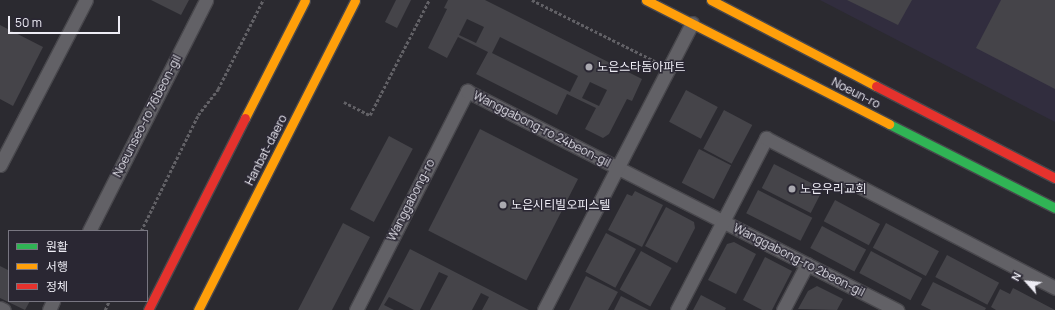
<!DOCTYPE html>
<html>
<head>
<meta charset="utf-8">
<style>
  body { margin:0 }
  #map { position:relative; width:1055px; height:310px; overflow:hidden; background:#2b2a30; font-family:Manrope,"Noto Sans KR",sans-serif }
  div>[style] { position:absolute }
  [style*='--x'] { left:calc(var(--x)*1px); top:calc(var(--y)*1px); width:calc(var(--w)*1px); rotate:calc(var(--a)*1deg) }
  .built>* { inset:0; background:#312d3e }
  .building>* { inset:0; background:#454449; transform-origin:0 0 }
  .path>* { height:2.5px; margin-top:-1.25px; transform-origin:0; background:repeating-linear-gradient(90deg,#626166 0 3px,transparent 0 5px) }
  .roads { filter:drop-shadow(1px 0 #48474c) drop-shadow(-1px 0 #48474c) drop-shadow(0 1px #48474c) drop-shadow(0 -1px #48474c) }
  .street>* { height:13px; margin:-6.5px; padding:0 6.5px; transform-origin:6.5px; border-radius:6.5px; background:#626166 }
  .fast>* { height:9px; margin:-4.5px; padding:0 4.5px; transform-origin:4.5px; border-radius:4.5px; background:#30b455 }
  .slow>* { height:9px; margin:-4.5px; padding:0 4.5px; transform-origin:4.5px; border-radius:4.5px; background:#ff9f0a }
  .jam>* { height:9px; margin:-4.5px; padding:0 4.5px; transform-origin:4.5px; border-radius:4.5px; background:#e5322d }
  .dots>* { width:11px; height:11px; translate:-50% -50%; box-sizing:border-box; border:2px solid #2a2733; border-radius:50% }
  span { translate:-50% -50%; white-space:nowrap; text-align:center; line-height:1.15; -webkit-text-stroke:3px #2a2733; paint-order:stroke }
  .poi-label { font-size:12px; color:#eeedf5 }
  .left { translate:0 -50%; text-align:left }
  .street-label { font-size:12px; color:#eeedf5 }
  .legend { position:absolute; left:8px; top:230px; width:140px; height:72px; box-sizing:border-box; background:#2a2733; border:1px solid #787681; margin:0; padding:5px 7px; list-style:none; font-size:12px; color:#eeedf5 }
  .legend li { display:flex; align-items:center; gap:8px; height:20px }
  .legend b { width:20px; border:1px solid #787681 }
  .north { position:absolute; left:1007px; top:262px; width:40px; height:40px; -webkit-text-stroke:3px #2a2733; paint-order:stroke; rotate:297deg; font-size:11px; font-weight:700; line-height:16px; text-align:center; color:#eeedf5 }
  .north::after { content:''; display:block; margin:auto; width:14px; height:18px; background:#eeedf5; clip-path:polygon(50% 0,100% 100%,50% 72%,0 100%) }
  .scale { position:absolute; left:8px; top:16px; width:112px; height:18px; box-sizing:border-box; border:2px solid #eeedf5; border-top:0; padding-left:5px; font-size:12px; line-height:14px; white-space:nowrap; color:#eeedf5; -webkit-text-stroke:3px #2a2733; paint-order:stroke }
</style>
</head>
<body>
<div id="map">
  <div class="built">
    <i style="clip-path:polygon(820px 0,1055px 0,1055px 122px)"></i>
  </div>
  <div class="building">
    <i style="clip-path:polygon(151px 0,189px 0,181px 15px)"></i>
    <i style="clip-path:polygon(396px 0,411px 0,397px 28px,385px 22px)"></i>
    <i style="clip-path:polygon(evenodd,448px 0,485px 0,642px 79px,632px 101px,627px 99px,609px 134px,603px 138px,585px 129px,596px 108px,567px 94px,557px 115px,476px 74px,488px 52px,458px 37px,447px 58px,428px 48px,447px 9px,444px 8px,448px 0,467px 19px,484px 27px,476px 43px,459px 35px,467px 19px,448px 0,500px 37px,578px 76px,570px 92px,492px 53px,500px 37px,448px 0,590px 82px,607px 90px,599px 106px,582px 98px,590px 82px)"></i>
    <i style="clip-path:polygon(847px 0,912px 0,898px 25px)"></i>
    <i style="clip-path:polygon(1001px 0,1055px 0,1055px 89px,976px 48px)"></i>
    <i style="clip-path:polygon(0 25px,43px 47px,13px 106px,0 99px)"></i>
    <i style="left:686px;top:90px;width:36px;height:36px;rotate:28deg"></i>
    <i style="left:724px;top:110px;width:32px;height:44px;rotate:28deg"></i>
    <i style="left:480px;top:129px;width:110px;height:114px;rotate:27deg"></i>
    <i style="left:389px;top:136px;width:27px;height:83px;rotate:28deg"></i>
    <i style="left:699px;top:149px;width:36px;height:38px;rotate:27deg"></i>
    <i style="left:774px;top:164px;width:55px;height:27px;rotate:27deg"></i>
    <i style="left:758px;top:190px;width:61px;height:26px;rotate:27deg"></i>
    <i style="clip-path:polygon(635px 191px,663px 205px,642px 247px,608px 230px,627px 194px,632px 196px)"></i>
    <i style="left:835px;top:200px;width:51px;height:24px;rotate:28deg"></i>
    <i style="clip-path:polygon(666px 207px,694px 222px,695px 228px,677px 263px,645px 246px)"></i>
    <i style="clip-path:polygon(343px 223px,370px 237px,332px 310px,298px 310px)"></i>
    <i style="left:886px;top:223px;width:60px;height:28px;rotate:28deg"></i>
    <i style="left:822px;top:226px;width:50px;height:25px;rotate:28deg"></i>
    <i style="left:606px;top:233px;width:34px;height:44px;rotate:28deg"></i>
    <i style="clip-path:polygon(734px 242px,756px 254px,736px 294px,708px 280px,727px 244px)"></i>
    <i style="clip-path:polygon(410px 249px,529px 310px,482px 310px,489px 297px,481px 293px,472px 310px,430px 310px,448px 276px,439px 272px,420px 310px,414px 310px,389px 297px,384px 305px,394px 310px,378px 310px)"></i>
    <i style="left:641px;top:251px;width:35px;height:44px;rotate:29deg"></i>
    <i style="left:871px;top:251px;width:58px;height:25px;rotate:28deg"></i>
    <i style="left:947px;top:255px;width:59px;height:25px;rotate:28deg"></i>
    <i style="clip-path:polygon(765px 257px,792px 271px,772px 310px,762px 310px,743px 300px)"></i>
    <i style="clip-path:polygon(0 266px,8px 270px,9px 267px,9px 301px,30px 301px,25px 310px,0 298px)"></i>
    <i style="clip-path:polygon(586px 276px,618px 292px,608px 310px,569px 310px)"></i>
    <i style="clip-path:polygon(933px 282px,986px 308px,985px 310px,931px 310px,921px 305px)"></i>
    <i style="clip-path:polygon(817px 286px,843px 299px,837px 310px,798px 309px,808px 291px)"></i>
    <i style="clip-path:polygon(1013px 288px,1055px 310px,996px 310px,991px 307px,1000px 289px,1010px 294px)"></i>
    <i style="clip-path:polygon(701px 295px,726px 308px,725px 310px,693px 310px)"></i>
    <i style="clip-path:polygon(621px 296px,649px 310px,614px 310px)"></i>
  </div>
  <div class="path">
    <i style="--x:532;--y:0;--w:140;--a:26.4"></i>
    <i style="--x:344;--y:102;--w:29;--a:27"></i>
    <i style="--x:370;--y:115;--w:129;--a:-62.8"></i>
    <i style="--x:141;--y:231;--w:129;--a:-63.8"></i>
    <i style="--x:198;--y:115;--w:33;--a:-52"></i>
    <i style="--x:218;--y:89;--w:100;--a:-63.2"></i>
    <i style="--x:105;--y:310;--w:10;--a:-66"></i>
  </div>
  <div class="roads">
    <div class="street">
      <i style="--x:0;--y:165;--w:186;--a:-62.5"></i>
      <i style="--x:89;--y:231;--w:259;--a:-63.1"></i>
      <i style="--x:0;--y:308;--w:4;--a:27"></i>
      <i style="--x:49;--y:310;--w:10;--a:-66"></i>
      <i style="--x:356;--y:310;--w:246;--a:-63.1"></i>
      <i style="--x:467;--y:91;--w:483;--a:27"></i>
      <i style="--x:544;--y:310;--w:323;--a:-62.7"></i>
      <i style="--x:677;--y:310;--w:194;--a:-62.6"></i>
      <i style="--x:766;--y:138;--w:326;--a:27.4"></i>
      <i style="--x:783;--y:310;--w:52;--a:-62.4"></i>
    </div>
    <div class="fast">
      <i style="--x:889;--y:124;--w:186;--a:26.8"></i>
    </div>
    <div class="slow">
      <i style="--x:646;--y:0;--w:273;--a:27"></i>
      <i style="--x:711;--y:0;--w:186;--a:27.5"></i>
      <i style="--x:245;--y:118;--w:132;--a:-63"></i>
      <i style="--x:198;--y:310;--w:347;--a:-63.1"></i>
    </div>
    <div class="jam">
      <i style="--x:876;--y:86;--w:201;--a:27.2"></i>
      <i style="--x:148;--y:310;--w:215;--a:-63.2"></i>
    </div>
  </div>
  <div class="dots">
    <i style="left:589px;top:67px;background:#aaa9b0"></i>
    <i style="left:792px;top:189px;background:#aaa9b0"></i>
    <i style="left:503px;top:205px;background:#aaa9b0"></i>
  </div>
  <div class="poi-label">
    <span class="left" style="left:597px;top:67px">노은스타돔아파트</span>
    <span class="left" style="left:800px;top:189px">노은우리교회</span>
    <span class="left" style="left:511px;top:205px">노은시티빌오피스텔</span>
  </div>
  <div class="street-label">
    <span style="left:856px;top:93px;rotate:27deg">Noeun-ro</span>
    <span style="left:147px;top:116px;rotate:-63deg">Noeunseo-ro 76beon-gil</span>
    <span style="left:542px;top:129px;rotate:27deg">Wanggabong-ro 24beon-gil</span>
    <span style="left:266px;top:150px;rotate:-63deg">Hanbat-daero</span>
    <span style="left:411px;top:200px;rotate:-63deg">Wanggabong-ro</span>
    <span style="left:799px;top:260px;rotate:27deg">Wanggabong-ro 2beon-gil</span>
  </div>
  <ul class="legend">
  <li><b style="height:5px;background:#30b455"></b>원활</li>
  <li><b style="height:5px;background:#ff9f0a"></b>서행</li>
  <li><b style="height:5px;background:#e5322d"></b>정체</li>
  </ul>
  <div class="north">N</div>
  <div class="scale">50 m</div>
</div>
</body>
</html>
